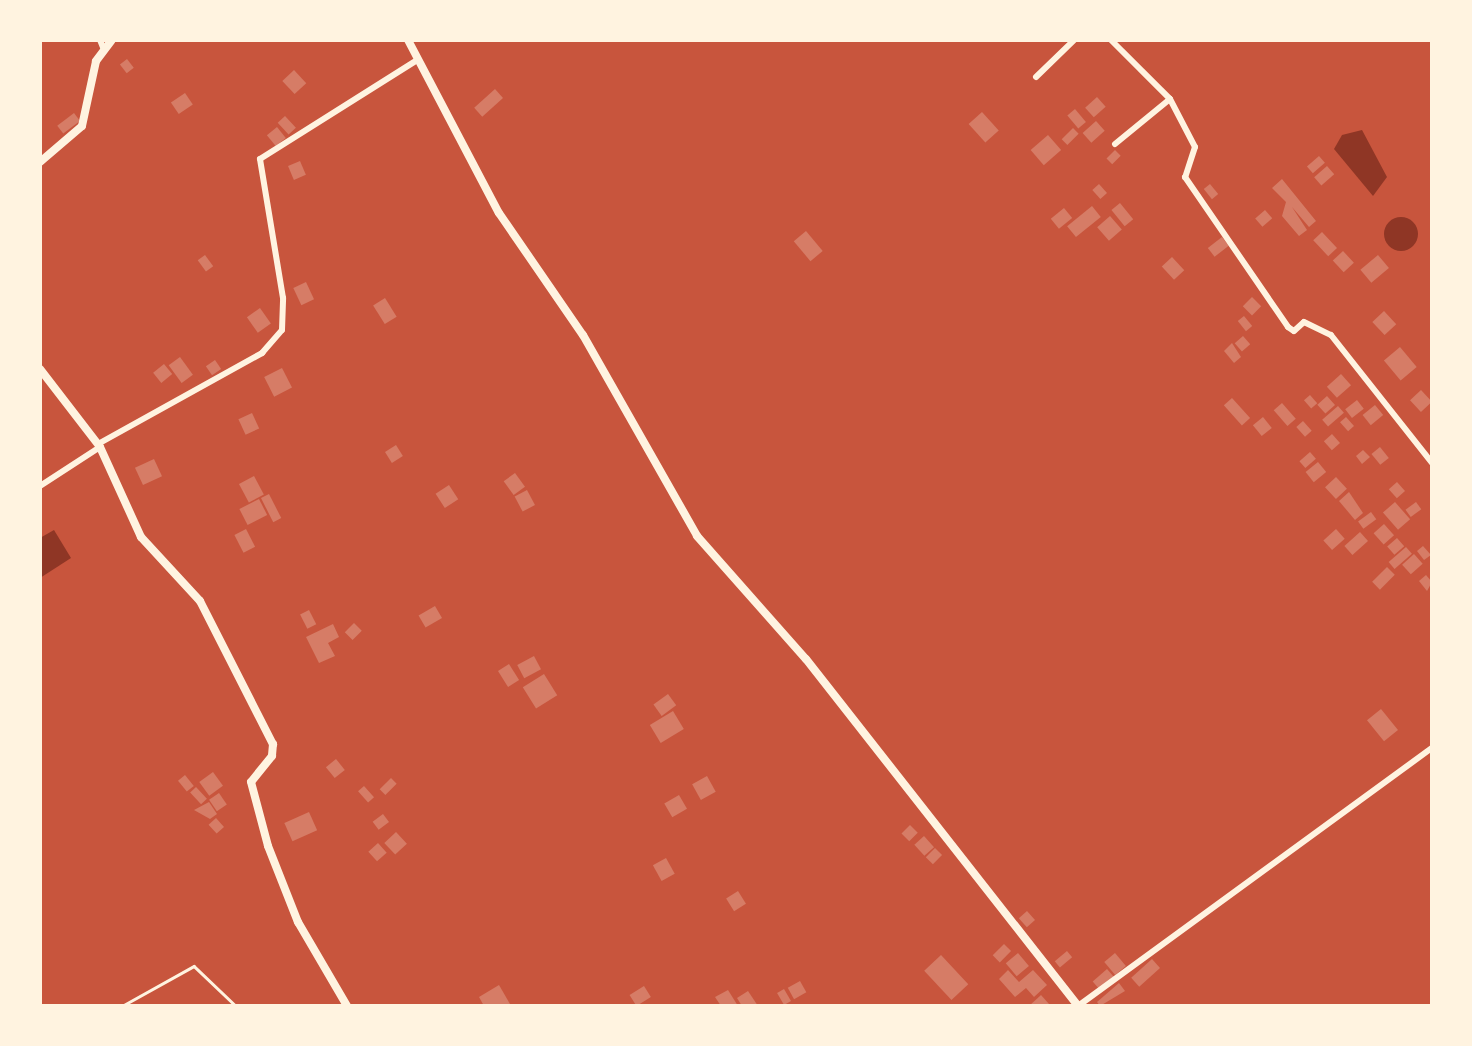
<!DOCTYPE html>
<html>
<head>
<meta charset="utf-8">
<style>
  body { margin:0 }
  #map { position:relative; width:1472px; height:1046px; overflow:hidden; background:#c8553d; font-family:Raleway,sans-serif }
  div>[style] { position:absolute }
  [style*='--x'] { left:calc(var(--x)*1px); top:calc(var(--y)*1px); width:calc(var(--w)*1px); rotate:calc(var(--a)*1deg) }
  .water>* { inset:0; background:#8f3625 }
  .round { border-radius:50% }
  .building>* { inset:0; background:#d67c66; transform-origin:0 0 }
  .path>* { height:2.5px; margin:-1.25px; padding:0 1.25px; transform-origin:1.25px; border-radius:1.25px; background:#fff3e0 }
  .minor>* { height:6px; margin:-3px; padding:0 3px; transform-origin:3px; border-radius:3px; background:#fff3e0 }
  .tertiary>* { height:8px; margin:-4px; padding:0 4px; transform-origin:4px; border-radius:4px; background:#fff3e0 }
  span { translate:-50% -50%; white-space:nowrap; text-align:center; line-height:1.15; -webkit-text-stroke:10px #fff3e0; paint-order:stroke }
  .frame { position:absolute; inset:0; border:42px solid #fff3e0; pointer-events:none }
</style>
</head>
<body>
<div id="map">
  <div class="water">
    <i style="clip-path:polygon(1362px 130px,1387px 177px,1373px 196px,1334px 149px,1342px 135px)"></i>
    <i class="round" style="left:1384px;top:217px;width:34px;height:34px"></i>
    <i style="clip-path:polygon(54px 530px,71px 558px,40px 578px,40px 538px)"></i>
  </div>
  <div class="building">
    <i style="left:127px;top:59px;width:11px;height:9px;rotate:52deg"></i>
    <i style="left:294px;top:70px;width:18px;height:16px;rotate:47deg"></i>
    <i style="left:495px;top:89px;width:12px;height:28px;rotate:48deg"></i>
    <i style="left:185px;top:93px;width:14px;height:17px;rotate:56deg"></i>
    <i style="left:1097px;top:97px;width:13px;height:16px;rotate:48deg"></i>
    <i style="left:1075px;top:109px;width:17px;height:10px;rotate:50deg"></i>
    <i style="left:982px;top:112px;width:25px;height:18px;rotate:48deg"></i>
    <i style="left:74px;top:113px;width:10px;height:21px;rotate:53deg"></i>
    <i style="left:285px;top:116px;width:16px;height:10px;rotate:47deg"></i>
    <i style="left:1096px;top:121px;width:13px;height:18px;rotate:48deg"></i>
    <i style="left:277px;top:127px;width:14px;height:13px;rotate:51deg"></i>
    <i style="left:1073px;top:128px;width:8px;height:16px;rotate:45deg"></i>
    <i style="left:1048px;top:135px;width:20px;height:23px;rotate:49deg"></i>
    <i style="left:1115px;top:150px;width:8px;height:12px;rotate:45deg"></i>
    <i style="left:1319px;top:156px;width:9px;height:16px;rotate:49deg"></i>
    <i style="left:300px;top:161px;width:15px;height:13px;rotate:67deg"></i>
    <i style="left:1327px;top:166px;width:11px;height:17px;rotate:49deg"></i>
    <i style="clip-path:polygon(1282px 179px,1316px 221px,1309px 227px,1292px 207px,1307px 230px,1299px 236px,1282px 216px,1286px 202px,1272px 188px)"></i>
    <i style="left:1099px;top:184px;width:12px;height:9px;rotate:48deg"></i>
    <i style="left:1210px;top:184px;width:13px;height:8px;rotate:51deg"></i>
    <i style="left:1120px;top:203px;width:21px;height:11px;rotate:51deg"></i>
    <i style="left:1092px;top:206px;width:14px;height:32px;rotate:51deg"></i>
    <i style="left:1064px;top:208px;width:13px;height:17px;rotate:51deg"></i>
    <i style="left:1265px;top:210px;width:11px;height:13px;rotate:49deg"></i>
    <i style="left:1110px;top:216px;width:18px;height:17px;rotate:49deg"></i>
    <i style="left:806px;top:231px;width:26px;height:16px;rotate:50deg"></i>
    <i style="left:1322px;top:232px;width:22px;height:12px;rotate:47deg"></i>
    <i style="left:1222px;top:237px;width:11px;height:18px;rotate:52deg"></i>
    <i style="left:1343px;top:251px;width:16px;height:14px;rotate:47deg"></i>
    <i style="left:205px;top:255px;width:14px;height:9px;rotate:54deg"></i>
    <i style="left:1378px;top:255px;width:17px;height:23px;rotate:50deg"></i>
    <i style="left:1172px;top:257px;width:18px;height:14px;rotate:47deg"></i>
    <i style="left:306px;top:282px;width:19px;height:14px;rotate:65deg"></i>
    <i style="left:1252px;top:297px;width:13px;height:13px;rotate:45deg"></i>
    <i style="left:385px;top:298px;width:22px;height:14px;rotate:58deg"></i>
    <i style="left:260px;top:308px;width:19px;height:16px;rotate:55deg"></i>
    <i style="left:1384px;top:311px;width:18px;height:16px;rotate:47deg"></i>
    <i style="left:1244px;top:316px;width:13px;height:8px;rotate:51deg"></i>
    <i style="left:1243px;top:336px;width:11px;height:11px;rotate:49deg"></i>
    <i style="clip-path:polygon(1232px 343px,1241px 357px,1234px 363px,1224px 351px)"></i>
    <i style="left:1400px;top:347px;width:26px;height:21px;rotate:50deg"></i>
    <i style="left:180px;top:357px;width:22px;height:14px;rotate:54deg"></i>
    <i style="left:215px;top:360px;width:11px;height:11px;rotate:56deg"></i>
    <i style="left:164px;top:364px;width:13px;height:14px;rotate:51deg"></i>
    <i style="left:282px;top:368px;width:22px;height:20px;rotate:63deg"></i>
    <i style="left:1341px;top:374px;width:15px;height:19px;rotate:48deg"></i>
    <i style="left:1421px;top:390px;width:16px;height:15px;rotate:47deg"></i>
    <i style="left:1310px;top:395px;width:11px;height:8px;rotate:49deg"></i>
    <i style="left:1327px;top:396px;width:12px;height:13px;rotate:48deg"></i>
    <i style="left:1232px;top:398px;width:27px;height:11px;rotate:48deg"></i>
    <i style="left:1357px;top:400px;width:11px;height:15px;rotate:52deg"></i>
    <i style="left:1282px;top:403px;width:21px;height:11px;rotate:49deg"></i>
    <i style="left:1375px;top:405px;width:13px;height:16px;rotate:51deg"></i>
    <i style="left:1338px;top:406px;width:9px;height:21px;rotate:49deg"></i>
    <i style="left:252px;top:413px;width:17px;height:15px;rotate:65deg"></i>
    <i style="left:1263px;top:417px;width:14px;height:13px;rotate:51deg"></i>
    <i style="left:1346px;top:417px;width:12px;height:8px;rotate:48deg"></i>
    <i style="left:1303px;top:421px;width:13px;height:9px;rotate:48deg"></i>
    <i style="left:1332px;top:434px;width:12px;height:11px;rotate:48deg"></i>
    <i style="left:396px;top:445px;width:13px;height:13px;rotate:58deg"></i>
    <i style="left:1380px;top:447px;width:14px;height:11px;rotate:51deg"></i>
    <i style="clip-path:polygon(1363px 450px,1370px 457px,1362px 464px,1356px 456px)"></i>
    <i style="left:1310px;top:452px;width:9px;height:14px;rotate:49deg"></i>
    <i style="left:154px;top:459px;width:19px;height:21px;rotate:65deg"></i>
    <i style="left:1318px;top:462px;width:13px;height:16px;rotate:51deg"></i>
    <i style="left:515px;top:473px;width:17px;height:14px;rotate:54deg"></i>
    <i style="left:254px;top:476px;width:21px;height:17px;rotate:62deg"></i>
    <i style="left:1336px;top:477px;width:16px;height:15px;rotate:47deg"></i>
    <i style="left:1397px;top:482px;width:12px;height:11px;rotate:48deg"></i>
    <i style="left:449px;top:485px;width:17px;height:16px;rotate:57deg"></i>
    <i style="left:527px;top:490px;width:17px;height:14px;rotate:62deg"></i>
    <i style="clip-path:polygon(1349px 492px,1363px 513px,1355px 520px,1339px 501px)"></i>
    <i style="left:269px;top:494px;width:27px;height:9px;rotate:63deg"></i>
    <i style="left:259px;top:499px;width:18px;height:22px;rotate:63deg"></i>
    <i style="left:1395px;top:502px;width:23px;height:16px;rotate:49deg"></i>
    <i style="left:1416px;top:502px;width:9px;height:13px;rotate:54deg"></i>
    <i style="left:1371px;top:512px;width:9px;height:16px;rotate:54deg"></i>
    <i style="left:1384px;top:524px;width:15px;height:14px;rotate:48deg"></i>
    <i style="left:246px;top:529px;width:20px;height:13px;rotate:63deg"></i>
    <i style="left:1336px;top:529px;width:13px;height:17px;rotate:48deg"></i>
    <i style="left:1360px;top:532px;width:12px;height:21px;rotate:48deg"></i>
    <i style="left:1397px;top:538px;width:11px;height:13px;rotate:49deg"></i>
    <i style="clip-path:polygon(1423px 546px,1431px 555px,1424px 560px,1417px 551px)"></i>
    <i style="left:1406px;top:547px;width:9px;height:23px;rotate:49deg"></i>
    <i style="left:1414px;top:554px;width:13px;height:16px;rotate:48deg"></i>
    <i style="left:1387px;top:567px;width:11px;height:21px;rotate:45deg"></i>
    <i style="clip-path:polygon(1426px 575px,1432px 582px,1427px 591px,1419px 581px)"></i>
    <i style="left:435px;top:606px;width:14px;height:19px;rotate:60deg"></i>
    <i style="left:309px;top:610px;width:16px;height:10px;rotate:63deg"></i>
    <i style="left:354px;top:623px;width:11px;height:13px;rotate:45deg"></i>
    <i style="clip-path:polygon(333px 624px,339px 637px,328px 643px,335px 656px,319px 663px,306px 637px)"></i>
    <i style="left:534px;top:656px;width:15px;height:19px;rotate:62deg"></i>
    <i style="left:509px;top:664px;width:19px;height:13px;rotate:58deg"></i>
    <i style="left:544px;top:674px;width:25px;height:25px;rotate:58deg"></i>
    <i style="left:668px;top:694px;width:14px;height:18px;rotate:54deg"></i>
    <i style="left:1381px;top:709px;width:27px;height:18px;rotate:51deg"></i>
    <i style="left:673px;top:711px;width:21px;height:27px;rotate:59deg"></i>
    <i style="left:336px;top:759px;width:14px;height:13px;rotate:51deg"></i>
    <i style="left:213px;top:772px;width:17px;height:17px;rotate:54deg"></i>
    <i style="left:185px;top:775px;width:14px;height:9px;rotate:51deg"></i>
    <i style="left:707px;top:776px;width:18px;height:17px;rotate:61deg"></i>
    <i style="left:391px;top:778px;width:8px;height:16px;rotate:45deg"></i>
    <i style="left:364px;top:786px;width:15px;height:8px;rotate:48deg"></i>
    <i style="left:196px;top:787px;width:16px;height:8px;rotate:47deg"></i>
    <i style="left:219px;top:793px;width:14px;height:12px;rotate:56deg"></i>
    <i style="left:679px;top:795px;width:16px;height:17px;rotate:60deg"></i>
    <i style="clip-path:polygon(209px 802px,217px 814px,210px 819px,194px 810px)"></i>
    <i style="left:309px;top:812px;width:20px;height:27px;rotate:66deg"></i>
    <i style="left:383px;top:814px;width:10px;height:13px;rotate:53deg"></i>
    <i style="left:216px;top:818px;width:12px;height:10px;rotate:48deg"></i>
    <i style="left:910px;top:825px;width:11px;height:12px;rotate:45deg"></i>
    <i style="left:396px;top:832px;width:16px;height:16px;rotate:47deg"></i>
    <i style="left:924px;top:836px;width:15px;height:13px;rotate:48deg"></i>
    <i style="left:378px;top:843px;width:13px;height:13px;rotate:48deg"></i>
    <i style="left:935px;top:848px;width:10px;height:13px;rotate:45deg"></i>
    <i style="left:666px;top:858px;width:18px;height:15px;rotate:61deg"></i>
    <i style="left:738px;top:891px;width:15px;height:14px;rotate:58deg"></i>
    <i style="left:1027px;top:911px;width:12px;height:11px;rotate:48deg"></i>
    <i style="left:1004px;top:944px;width:10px;height:16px;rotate:45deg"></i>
    <i style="left:1067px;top:951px;width:8px;height:16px;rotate:50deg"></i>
    <i style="left:1018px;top:953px;width:17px;height:16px;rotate:50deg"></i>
    <i style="left:1115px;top:953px;width:17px;height:14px;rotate:50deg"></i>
    <i style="left:941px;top:955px;width:40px;height:23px;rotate:47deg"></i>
    <i style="left:1152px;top:959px;width:12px;height:28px;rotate:48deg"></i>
    <i style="left:1107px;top:969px;width:11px;height:19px;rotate:49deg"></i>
    <i style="clip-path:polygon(1008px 970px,1019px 982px,1033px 970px,1047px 985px,1034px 997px,1026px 988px,1015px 997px,999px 979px)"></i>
    <i style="left:800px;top:981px;width:13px;height:14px;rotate:61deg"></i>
    <i style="clip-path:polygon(1119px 983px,1125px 991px,1100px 1006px,1097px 1002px)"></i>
    <i style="clip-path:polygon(499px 985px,510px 1004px,484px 1006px,479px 997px)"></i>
    <i style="left:644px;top:986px;width:13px;height:17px;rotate:58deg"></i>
    <i style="left:784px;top:989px;width:14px;height:8px;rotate:60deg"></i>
    <i style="clip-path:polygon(728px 990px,738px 1006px,721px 1006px,715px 997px)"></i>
    <i style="clip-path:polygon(748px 991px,758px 1006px,742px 1006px,737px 998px)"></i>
    <i style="clip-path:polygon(1041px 995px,1049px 1004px,1029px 1006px)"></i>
  </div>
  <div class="path">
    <i style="--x:122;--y:1006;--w:82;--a:-29.1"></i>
    <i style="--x:194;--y:966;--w:58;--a:43.6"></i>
  </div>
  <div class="minor">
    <i style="--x:100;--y:40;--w:11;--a:68"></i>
    <i style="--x:1111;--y:40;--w:83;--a:45"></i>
    <i style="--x:1170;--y:99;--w:54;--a:62.5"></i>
    <i style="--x:1195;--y:147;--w:32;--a:108"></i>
    <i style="--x:1185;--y:177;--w:182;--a:55.5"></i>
    <i style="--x:1288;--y:327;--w:7;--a:34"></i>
    <i style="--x:1294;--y:331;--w:13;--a:-42"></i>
    <i style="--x:1304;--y:322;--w:30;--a:26"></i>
    <i style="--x:1331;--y:335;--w:163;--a:51.7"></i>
    <i style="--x:1036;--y:77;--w:53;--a:-44.2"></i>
    <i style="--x:1115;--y:144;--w:71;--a:-39.3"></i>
    <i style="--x:98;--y:444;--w:188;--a:-29"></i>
    <i style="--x:262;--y:353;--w:30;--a:-49"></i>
    <i style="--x:282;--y:330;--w:32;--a:-88"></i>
    <i style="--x:283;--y:298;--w:141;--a:-99.4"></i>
    <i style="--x:260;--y:159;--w:186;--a:-32.2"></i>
    <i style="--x:40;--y:486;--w:72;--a:-33"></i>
    <i style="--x:1078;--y:1006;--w:438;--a:-36.1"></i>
  </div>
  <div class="tertiary">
    <i style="--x:408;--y:40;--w:195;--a:62.3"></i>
    <i style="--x:499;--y:213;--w:148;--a:55.5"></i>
    <i style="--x:583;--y:335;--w:231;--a:60.4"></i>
    <i style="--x:697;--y:536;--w:164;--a:48.5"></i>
    <i style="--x:806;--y:659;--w:441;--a:51.9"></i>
    <i style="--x:40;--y:162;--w:55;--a:-40.6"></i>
    <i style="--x:82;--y:126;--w:66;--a:-77.8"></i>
    <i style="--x:96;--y:61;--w:26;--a:-53"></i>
    <i style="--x:40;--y:369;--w:98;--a:52.4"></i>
    <i style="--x:100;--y:447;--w:99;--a:65.5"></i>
    <i style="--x:141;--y:537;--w:87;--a:47.3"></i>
    <i style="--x:200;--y:601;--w:161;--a:63"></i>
    <i style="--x:273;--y:744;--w:12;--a:95"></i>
    <i style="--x:272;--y:756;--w:33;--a:129"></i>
    <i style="--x:251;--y:782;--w:66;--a:75.1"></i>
    <i style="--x:268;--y:846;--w:82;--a:68.5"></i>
    <i style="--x:298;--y:922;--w:97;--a:59.7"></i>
  </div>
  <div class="frame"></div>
</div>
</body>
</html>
